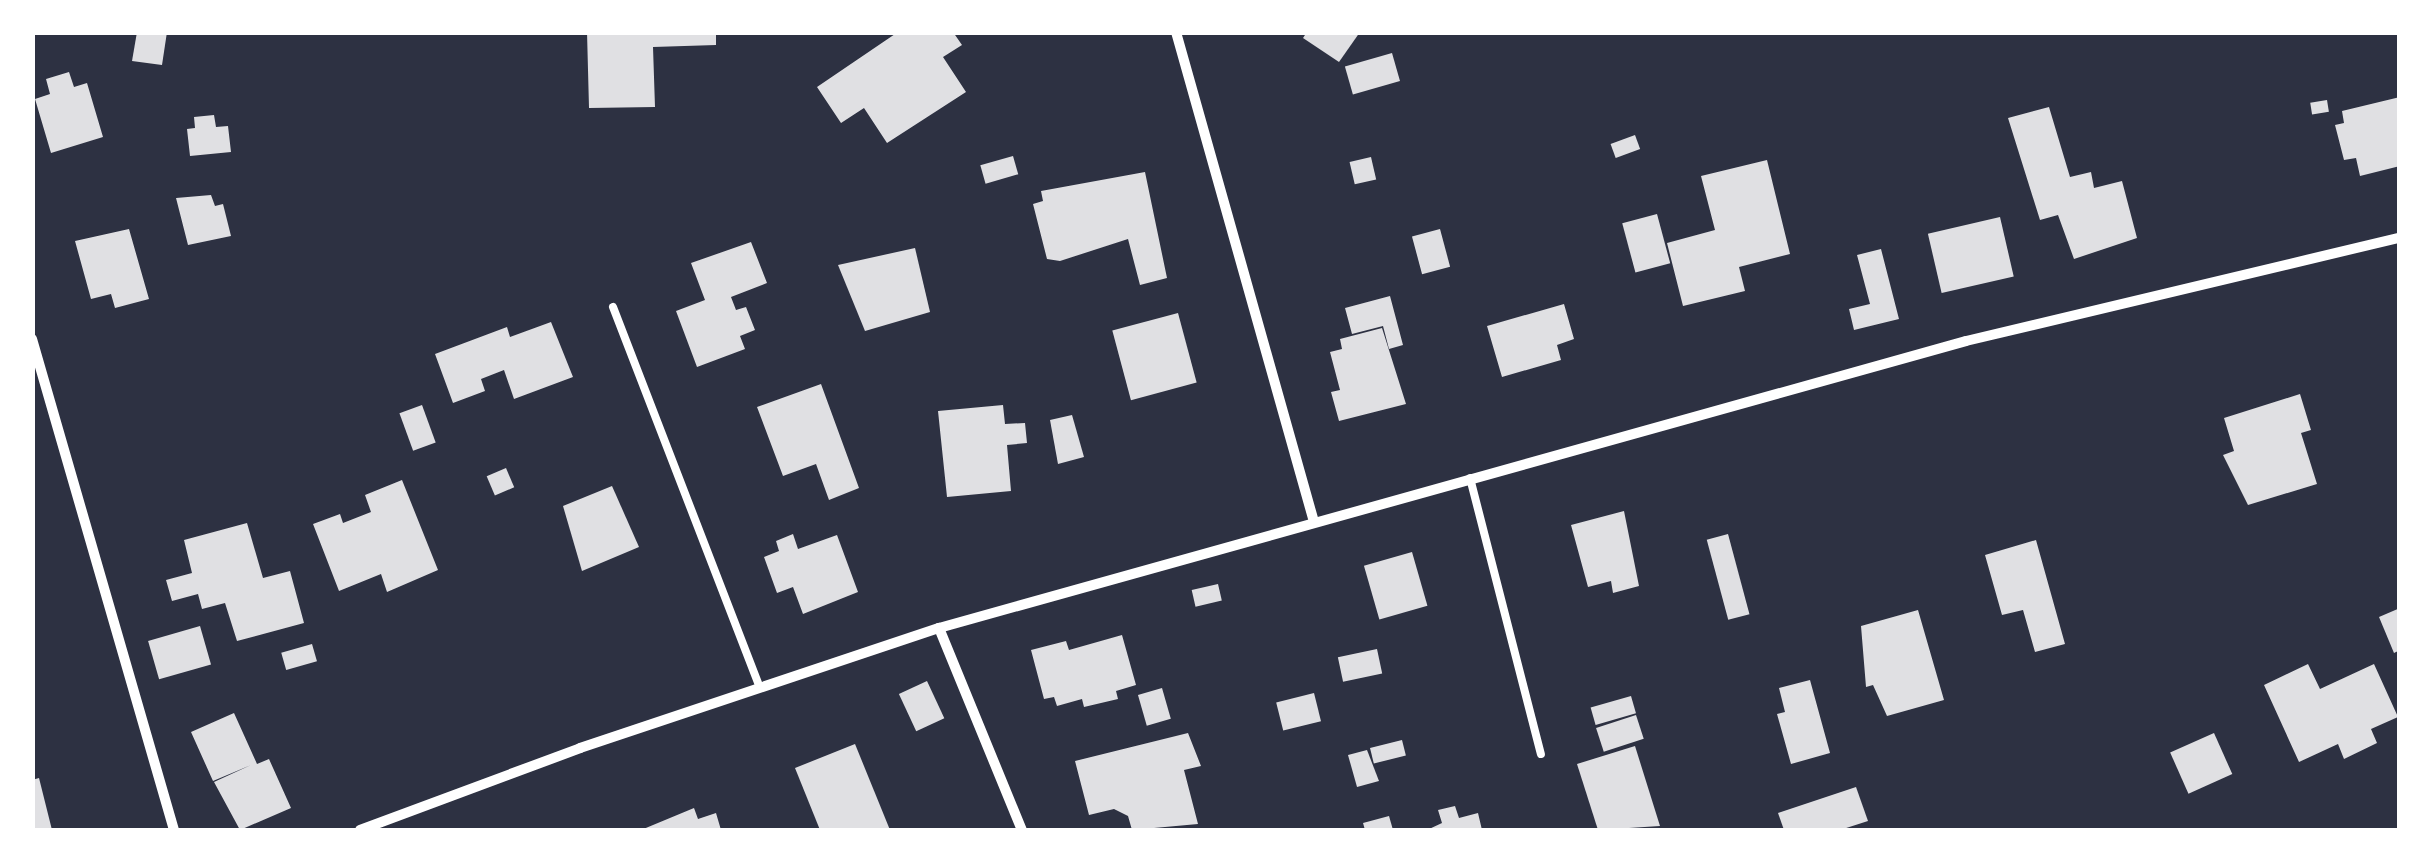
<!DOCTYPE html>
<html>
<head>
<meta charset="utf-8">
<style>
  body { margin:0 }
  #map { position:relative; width:2432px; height:863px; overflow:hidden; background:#2d3142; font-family:Literata,serif }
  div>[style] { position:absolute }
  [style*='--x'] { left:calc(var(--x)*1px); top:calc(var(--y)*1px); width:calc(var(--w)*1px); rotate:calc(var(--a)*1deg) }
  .building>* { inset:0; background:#e0e0e3; transform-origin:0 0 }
  .service>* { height:8px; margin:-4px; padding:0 4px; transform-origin:4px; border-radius:4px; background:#fff }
  .minor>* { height:10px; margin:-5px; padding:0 5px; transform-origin:5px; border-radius:5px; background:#fff }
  span { translate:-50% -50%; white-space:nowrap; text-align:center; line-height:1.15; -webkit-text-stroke:10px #fff; paint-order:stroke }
  .frame { position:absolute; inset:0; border:35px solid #fff; pointer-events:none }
</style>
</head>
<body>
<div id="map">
  <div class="building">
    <i style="clip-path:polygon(137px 32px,167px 32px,162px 65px,132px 61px)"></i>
    <i style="clip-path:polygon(587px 32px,716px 32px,716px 45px,653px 47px,655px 107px,589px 108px)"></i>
    <i style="clip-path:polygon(898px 32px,953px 32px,962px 45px,943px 57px,966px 92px,887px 143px,864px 108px,841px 123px,817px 87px)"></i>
    <i style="clip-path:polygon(1307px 32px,1360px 32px,1339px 62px,1303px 38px)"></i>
    <i style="left:1392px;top:53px;width:29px;height:49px;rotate:74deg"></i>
    <i style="clip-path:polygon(69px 72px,74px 87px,87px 83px,103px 137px,51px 153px,35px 99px,50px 94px,46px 79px)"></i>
    <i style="clip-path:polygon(2400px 97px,2400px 166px,2360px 176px,2356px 158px,2344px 160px,2335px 125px,2344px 123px,2342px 111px)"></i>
    <i style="left:2327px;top:100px;width:12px;height:17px;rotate:81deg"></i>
    <i style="clip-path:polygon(2049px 107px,2070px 177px,2091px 172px,2094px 188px,2122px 181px,2137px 238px,2074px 259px,2058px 215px,2040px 220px,2008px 118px)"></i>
    <i style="clip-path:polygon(214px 115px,216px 127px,228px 126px,231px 152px,190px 156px,187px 129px,195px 128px,194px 117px)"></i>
    <i style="left:1635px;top:135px;width:15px;height:26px;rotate:70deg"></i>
    <i style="left:1013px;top:156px;width:19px;height:34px;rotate:74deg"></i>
    <i style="left:1371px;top:157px;width:23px;height:22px;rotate:77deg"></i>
    <i style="clip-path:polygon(1767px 160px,1790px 254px,1739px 267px,1745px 291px,1683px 306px,1667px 243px,1715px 230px,1701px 176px)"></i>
    <i style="clip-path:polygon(1145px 172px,1167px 278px,1140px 285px,1128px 239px,1060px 261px,1047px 259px,1033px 204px,1043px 201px,1041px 191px)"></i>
    <i style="clip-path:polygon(211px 195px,215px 206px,223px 204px,231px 236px,188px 245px,176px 198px)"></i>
    <i style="left:1657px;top:214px;width:51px;height:36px;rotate:75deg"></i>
    <i style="left:2000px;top:217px;width:61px;height:74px;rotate:77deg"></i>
    <i style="clip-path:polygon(129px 229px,149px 299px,115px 308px,111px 294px,91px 299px,75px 241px)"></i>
    <i style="left:1440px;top:229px;width:39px;height:29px;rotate:75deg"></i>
    <i style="clip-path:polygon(751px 242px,767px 283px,731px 297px,736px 310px,746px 307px,755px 330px,740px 336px,745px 349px,697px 367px,676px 311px,705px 300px,691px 263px)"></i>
    <i style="clip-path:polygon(915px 248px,930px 312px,865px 331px,838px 265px)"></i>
    <i style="clip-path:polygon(1881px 249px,1899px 319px,1854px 330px,1849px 309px,1870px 304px,1857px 255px)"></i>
    <i style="clip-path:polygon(1390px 296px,1403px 345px,1389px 349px,1383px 326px,1352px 334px,1345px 308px)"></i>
    <i style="clip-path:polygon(1564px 304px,1574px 339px,1557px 345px,1561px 360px,1502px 377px,1487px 326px)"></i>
    <i style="left:1178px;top:313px;width:72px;height:68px;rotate:75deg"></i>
    <i style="clip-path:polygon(551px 322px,573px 377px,514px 399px,504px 370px,481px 379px,485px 391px,453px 403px,435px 354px,507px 327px,510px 337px)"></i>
    <i style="clip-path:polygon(1382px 328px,1406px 404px,1339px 421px,1331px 392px,1340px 390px,1330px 352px,1342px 349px,1340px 339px)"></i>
    <i style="clip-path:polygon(821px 384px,859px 488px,829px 500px,816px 464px,783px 476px,757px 407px)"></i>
    <i style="clip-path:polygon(2300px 394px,2311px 430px,2301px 433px,2317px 484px,2248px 505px,2223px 455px,2234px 451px,2224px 418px)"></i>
    <i style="left:422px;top:405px;width:40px;height:24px;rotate:70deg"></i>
    <i style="clip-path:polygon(1003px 405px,1005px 424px,1025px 423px,1027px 443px,1007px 445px,1011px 491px,947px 497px,938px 411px)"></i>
    <i style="clip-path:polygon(1072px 415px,1084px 457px,1058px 464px,1050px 420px)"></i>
    <i style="left:506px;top:468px;width:21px;height:21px;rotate:67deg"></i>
    <i style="clip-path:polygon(402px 480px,438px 570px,387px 592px,381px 574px,339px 591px,313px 524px,340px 514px,343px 523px,371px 512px,365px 495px)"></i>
    <i style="clip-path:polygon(612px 486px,639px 547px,582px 571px,563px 506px)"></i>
    <i style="clip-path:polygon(1624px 511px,1639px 586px,1613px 593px,1611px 581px,1588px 587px,1571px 525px)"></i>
    <i style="clip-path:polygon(247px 523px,263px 578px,290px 571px,304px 623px,237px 641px,225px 603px,202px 609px,198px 594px,172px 601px,166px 580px,192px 573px,184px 540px)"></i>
    <i style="clip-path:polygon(793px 534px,798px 549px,837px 535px,858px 592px,803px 614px,793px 587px,777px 593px,764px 557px,779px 551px,776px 541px)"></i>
    <i style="left:1728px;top:534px;width:83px;height:22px;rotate:75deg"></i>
    <i style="clip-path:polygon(2036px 540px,2065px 644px,2035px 652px,2023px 610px,2002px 615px,1985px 555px)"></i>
    <i style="left:1412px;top:552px;width:56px;height:50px;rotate:74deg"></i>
    <i style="left:1218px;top:584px;width:17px;height:27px;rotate:77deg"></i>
    <i style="clip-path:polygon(2400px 608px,2400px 650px,2394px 653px,2379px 617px)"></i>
    <i style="clip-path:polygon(1918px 610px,1944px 700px,1887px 716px,1873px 685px,1866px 687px,1861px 626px)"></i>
    <i style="left:200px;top:626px;width:40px;height:54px;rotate:74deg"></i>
    <i style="clip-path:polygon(1122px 635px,1136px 685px,1116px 691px,1118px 699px,1084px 707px,1082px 699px,1057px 706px,1054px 697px,1044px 699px,1031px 650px,1066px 641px,1069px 650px)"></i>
    <i style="left:312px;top:644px;width:18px;height:32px;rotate:74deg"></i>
    <i style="left:1377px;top:649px;width:25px;height:40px;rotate:78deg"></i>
    <i style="clip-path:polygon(2308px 664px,2320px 689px,2374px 664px,2398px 717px,2371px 729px,2377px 743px,2344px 759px,2338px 744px,2299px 762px,2264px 685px)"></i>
    <i style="clip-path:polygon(1810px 680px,1830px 753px,1791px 764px,1777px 714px,1785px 712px,1779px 688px)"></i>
    <i style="left:927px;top:681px;width:41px;height:31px;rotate:65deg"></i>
    <i style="left:1162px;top:688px;width:32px;height:25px;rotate:74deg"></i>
    <i style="left:1314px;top:693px;width:29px;height:39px;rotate:76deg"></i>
    <i style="left:1631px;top:696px;width:18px;height:42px;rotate:74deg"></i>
    <i style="clip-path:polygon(234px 713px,257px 764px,269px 759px,291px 808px,240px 830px,214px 782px,251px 765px,213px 781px,191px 732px)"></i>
    <i style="left:1636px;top:715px;width:25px;height:42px;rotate:72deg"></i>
    <i style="clip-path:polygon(1188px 733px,1201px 766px,1184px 770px,1198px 824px,1132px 830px,1128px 816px,1114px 809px,1089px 815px,1075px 761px)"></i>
    <i style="left:2214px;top:733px;width:45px;height:48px;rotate:66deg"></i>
    <i style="left:1402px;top:740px;width:16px;height:33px;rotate:76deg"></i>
    <i style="clip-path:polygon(855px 744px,890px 830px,820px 830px,795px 768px)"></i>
    <i style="clip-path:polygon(1635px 746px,1660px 826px,1598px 830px,1577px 764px)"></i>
    <i style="clip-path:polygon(1367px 750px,1379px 781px,1357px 787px,1348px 755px)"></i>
    <i style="clip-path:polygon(39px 778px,52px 830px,32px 830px,32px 780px)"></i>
    <i style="clip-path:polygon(1856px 787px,1868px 821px,1840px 830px,1784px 830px,1778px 813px)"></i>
    <i style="clip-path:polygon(1455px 806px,1459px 818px,1478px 813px,1482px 830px,1427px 830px,1442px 823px,1438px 810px)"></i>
    <i style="clip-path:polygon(694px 808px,698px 819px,716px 813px,721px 830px,641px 830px)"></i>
    <i style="clip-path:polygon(1389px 816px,1393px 830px,1365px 830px,1363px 823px)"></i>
  </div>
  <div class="service">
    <i style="--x:613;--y:307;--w:408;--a:68.9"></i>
    <i style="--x:1470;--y:478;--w:285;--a:75.6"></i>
  </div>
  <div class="minor">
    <i style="--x:1176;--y:32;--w:509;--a:74.27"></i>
    <i style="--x:32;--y:339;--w:511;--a:73.87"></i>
    <i style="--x:939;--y:628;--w:218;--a:67.7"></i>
    <i style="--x:360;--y:830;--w:235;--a:-20.4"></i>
    <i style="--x:580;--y:748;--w:379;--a:-18.5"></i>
    <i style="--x:939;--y:628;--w:1066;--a:-15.61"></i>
    <i style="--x:1966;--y:341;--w:446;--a:-13.4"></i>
  </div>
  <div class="frame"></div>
</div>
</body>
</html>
